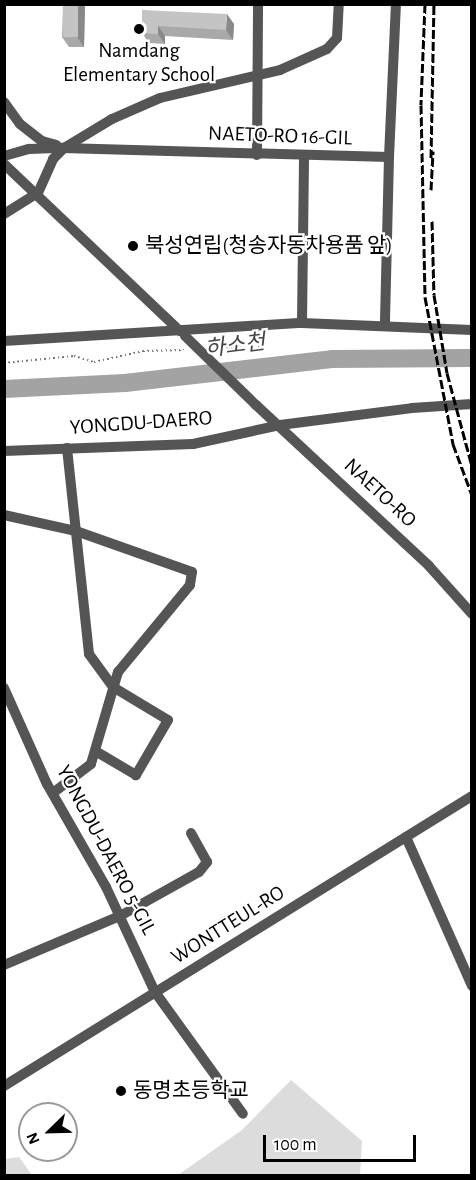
<!DOCTYPE html>
<html>
<head>
<meta charset="utf-8">
<style>
  body { margin:0 }
  #map { position:relative; width:476px; height:1180px; overflow:hidden; background:#fff; font-family:"Alegreya Sans","Noto Sans KR",sans-serif }
  div>[style] { position:absolute }
  [style*='--x'] { left:calc(var(--x)*1px); top:calc(var(--y)*1px); width:calc(var(--w)*1px); rotate:calc(var(--a)*1deg) }
  .green>* { inset:0; background:#dcdcdc }
  .river>* { height:18px; margin:-9px; padding:0 9px; transform-origin:9px; border-radius:9px; background:#a3a3a3 }
  .path>* { height:1.5px; margin-top:-0.75px; transform-origin:0; background:repeating-linear-gradient(90deg,#777 0 1.5px,transparent 0 4.5px) }
  .minor>* { height:10px; margin:-5px; padding:0 5px; transform-origin:5px; border-radius:5px; background:#555 }
  .rail>* { height:3px; margin-top:-1.5px; transform-origin:0; background:repeating-linear-gradient(90deg,#000 0 9px,transparent 0 12px) }
  .minor-bridge>* { height:10px; margin:-5px; padding:0 5px; transform-origin:5px; border-radius:5px; background:#555 }
  .wall>* { inset:0; background:#a9a9a9 }
  .shaded-wall>* { inset:0; background:#898989 }
  .building>* { inset:0; background:#c4c4c4; transform-origin:0 0 }
  .dots>* { width:16px; height:16px; translate:-50% -50%; box-sizing:border-box; border:3px solid #fff; border-radius:50% }
  span { translate:-50% -50%; white-space:nowrap; text-align:center; line-height:1.15; -webkit-text-stroke:4.5px #fff; paint-order:stroke }
  .poi-label { font-size:21px; color:#000 }
  .left { translate:0 -50%; text-align:left }
  .street-label { font-size:21px; color:#000 }
  .water-label { font-size:22px; color:#444; font-style:italic }
  .frame { position:absolute; inset:0; border:6px solid #000; pointer-events:none }
  .north { position:absolute; left:18px; top:1102px; width:60px; height:60px; box-sizing:border-box; background:#fff; border:2px solid #999; border-radius:50%; rotate:247deg; font-size:16px; font-weight:700; line-height:24px; text-align:center; color:#000 }
  .north::after { content:''; display:block; margin:auto; width:21px; height:27px; background:#000; clip-path:polygon(50% 0,100% 100%,50% 72%,0 100%) }
  .scale { position:absolute; left:263px; top:1135px; width:153px; height:27px; box-sizing:border-box; border:3px solid #000; border-top:0; padding-left:8px; font-size:18px; line-height:21px; white-space:nowrap; color:#000; -webkit-text-stroke:4px #fff; paint-order:stroke }
</style>
</head>
<body>
<div id="map">
  <div class="green">
    <i style="clip-path:polygon(291px 1080px,362px 1141px,360px 1175px,178px 1175px,242px 1130px)"></i>
    <i style="clip-path:polygon(19px 1157px,32px 1175px,5px 1175px,5px 1159px)"></i>
  </div>
  <div class="river">
    <i style="--x:4;--y:389;--w:121;--a:-2.8"></i>
    <i style="--x:125;--y:383;--w:208;--a:-6.6"></i>
    <i style="--x:332;--y:359;--w:140;--a:-0.4"></i>
  </div>
  <div class="path">
    <i style="--x:213;--y:349;--w:50;--a:-2.3"></i>
    <i style="--x:4;--y:363;--w:70;--a:-5.7"></i>
    <i style="--x:74;--y:356;--w:21;--a:17"></i>
    <i style="--x:94;--y:362;--w:50;--a:-12.7"></i>
    <i style="--x:143;--y:351;--w:41;--a:-1.4"></i>
  </div>
  <div class="minor">
    <i style="--x:4;--y:102;--w:27;--a:54"></i>
    <i style="--x:20;--y:124;--w:28;--a:38"></i>
    <i style="--x:42;--y:141;--w:15;--a:16"></i>
    <i style="--x:257;--y:155;--w:151;--a:-89.6"></i>
    <i style="--x:4;--y:156;--w:26;--a:-16"></i>
    <i style="--x:29;--y:149;--w:34;--a:-2"></i>
    <i style="--x:63;--y:148;--w:326;--a:1.6"></i>
    <i style="--x:389;--y:157;--w:168;--a:91.4"></i>
    <i style="--x:389;--y:157;--w:153;--a:-87.4"></i>
    <i style="--x:4;--y:164;--w:243;--a:43.5"></i>
    <i style="--x:4;--y:214;--w:40;--a:-32"></i>
    <i style="--x:38;--y:193;--w:37;--a:-66"></i>
    <i style="--x:53;--y:159;--w:16;--a:-45"></i>
    <i style="--x:64;--y:148;--w:56;--a:-31.1"></i>
    <i style="--x:112;--y:119;--w:52;--a:-23.6"></i>
    <i style="--x:160;--y:98;--w:123;--a:-13.1"></i>
    <i style="--x:280;--y:70;--w:51;--a:-24.1"></i>
    <i style="--x:327;--y:49;--w:15;--a:-48"></i>
    <i style="--x:337;--y:38;--w:34;--a:-87"></i>
    <i style="--x:302;--y:323;--w:166;--a:-89.3"></i>
    <i style="--x:4;--y:341;--w:299;--a:-3.5"></i>
    <i style="--x:302;--y:323;--w:170;--a:2.4"></i>
    <i style="--x:256;--y:405;--w:236;--a:42.9"></i>
    <i style="--x:429;--y:566;--w:64;--a:48.1"></i>
    <i style="--x:67;--y:448;--w:207;--a:83.9"></i>
    <i style="--x:89;--y:654;--w:41;--a:54"></i>
    <i style="--x:113;--y:687;--w:64;--a:31"></i>
    <i style="--x:168;--y:720;--w:64;--a:120.2"></i>
    <i style="--x:136;--y:775;--w:45;--a:-149.5"></i>
    <i style="--x:4;--y:451;--w:189;--a:-2.1"></i>
    <i style="--x:193;--y:444;--w:89;--a:-12.3"></i>
    <i style="--x:280;--y:425;--w:133;--a:-7.3"></i>
    <i style="--x:412;--y:408;--w:60;--a:-3.8"></i>
    <i style="--x:4;--y:515;--w:74;--a:12.5"></i>
    <i style="--x:76;--y:531;--w:123;--a:19.5"></i>
    <i style="--x:192;--y:572;--w:13;--a:99"></i>
    <i style="--x:190;--y:585;--w:113;--a:129.6"></i>
    <i style="--x:118;--y:672;--w:96;--a:106.4"></i>
    <i style="--x:91;--y:764;--w:48;--a:142.7"></i>
    <i style="--x:4;--y:688;--w:105;--a:65.9"></i>
    <i style="--x:47;--y:784;--w:119;--a:60.2"></i>
    <i style="--x:106;--y:887;--w:116;--a:65"></i>
    <i style="--x:155;--y:992;--w:150;--a:54.2"></i>
    <i style="--x:406;--y:837;--w:163;--a:66.1"></i>
    <i style="--x:4;--y:965;--w:126;--a:-22.9"></i>
    <i style="--x:120;--y:916;--w:90;--a:-29.1"></i>
    <i style="--x:199;--y:872;--w:13;--a:-51"></i>
    <i style="--x:207;--y:862;--w:33;--a:-119"></i>
    <i style="--x:4;--y:1086;--w:551;--a:-31.78"></i>
  </div>
  <div class="rail">
    <i style="--x:425;--y:4;--w:101;--a:92.3"></i>
    <i style="--x:421;--y:105;--w:192;--a:88.8"></i>
    <i style="--x:425;--y:297;--w:150;--a:79.2"></i>
    <i style="--x:453;--y:444;--w:54;--a:69.6"></i>
    <i style="--x:431;--y:158;--w:154;--a:-88.9"></i>
    <i style="--x:431;--y:190;--w:39;--a:-87"></i>
    <i style="--x:432;--y:221;--w:74;--a:88.5"></i>
    <i style="--x:434;--y:295;--w:79;--a:80.5"></i>
    <i style="--x:447;--y:373;--w:96;--a:75"></i>
  </div>
  <div class="minor-bridge">
    <i style="--x:185;--y:336;--w:99;--a:44.2"></i>
  </div>
  <div class="wall">
    <i style="clip-path:polygon(62px 4px,85px 4px,84px 47px,69px 47px,62px 37px,63px 6px)"></i>
    <i style="clip-path:polygon(142px 10px,234px 24px,233px 40px,165px 36px,165px 44px,149px 43px,142px 33px)"></i>
  </div>
  <div class="shaded-wall">
    <i style="clip-path:polygon(78px 4px,85px 4px,84px 47px,77px 37px)"></i>
    <i style="clip-path:polygon(227px 14px,234px 24px,233px 40px,226px 30px)"></i>
    <i style="clip-path:polygon(158px 26px,165px 36px,165px 44px,158px 34px)"></i>
  </div>
  <div class="building">
    <i style="left:63px;top:4px;width:15px;height:33px"></i>
    <i style="clip-path:polygon(142px 10px,227px 14px,226px 30px,158px 26px,158px 34px,142px 33px)"></i>
  </div>
  <div class="dots">
    <i style="left:139px;top:29px;background:#000"></i>
    <i style="left:133px;top:246px;background:#000"></i>
    <i style="left:121px;top:1091px;background:#000"></i>
  </div>
  <div class="poi-label">
    <span style="left:139px;top:63px">Namdang<br>Elementary School</span>
    <span class="left" style="left:145px;top:246px">북성연립(청송자동차용품 앞)</span>
    <span class="left" style="left:133px;top:1091px">동명초등학교</span>
  </div>
  <div class="street-label">
    <span style="left:280px;top:136px;rotate:2deg">NAETO-RO 16-GIL</span>
    <span style="left:141px;top:423px;rotate:-4deg">YONGDU-DAERO</span>
    <span style="left:380px;top:493px;rotate:43deg">NAETO-RO</span>
    <span style="left:106px;top:850px;rotate:62deg">YONGDU-DAERO 5-GIL</span>
    <span style="left:228px;top:925px;rotate:-32deg">WONTTEUL-RO</span>
  </div>
  <div class="water-label">
    <span style="left:235px;top:346px;rotate:-7deg">하소천</span>
  </div>
  <div class="frame"></div>
  <div class="north">N</div>
  <div class="scale">100 m</div>
</div>
</body>
</html>
